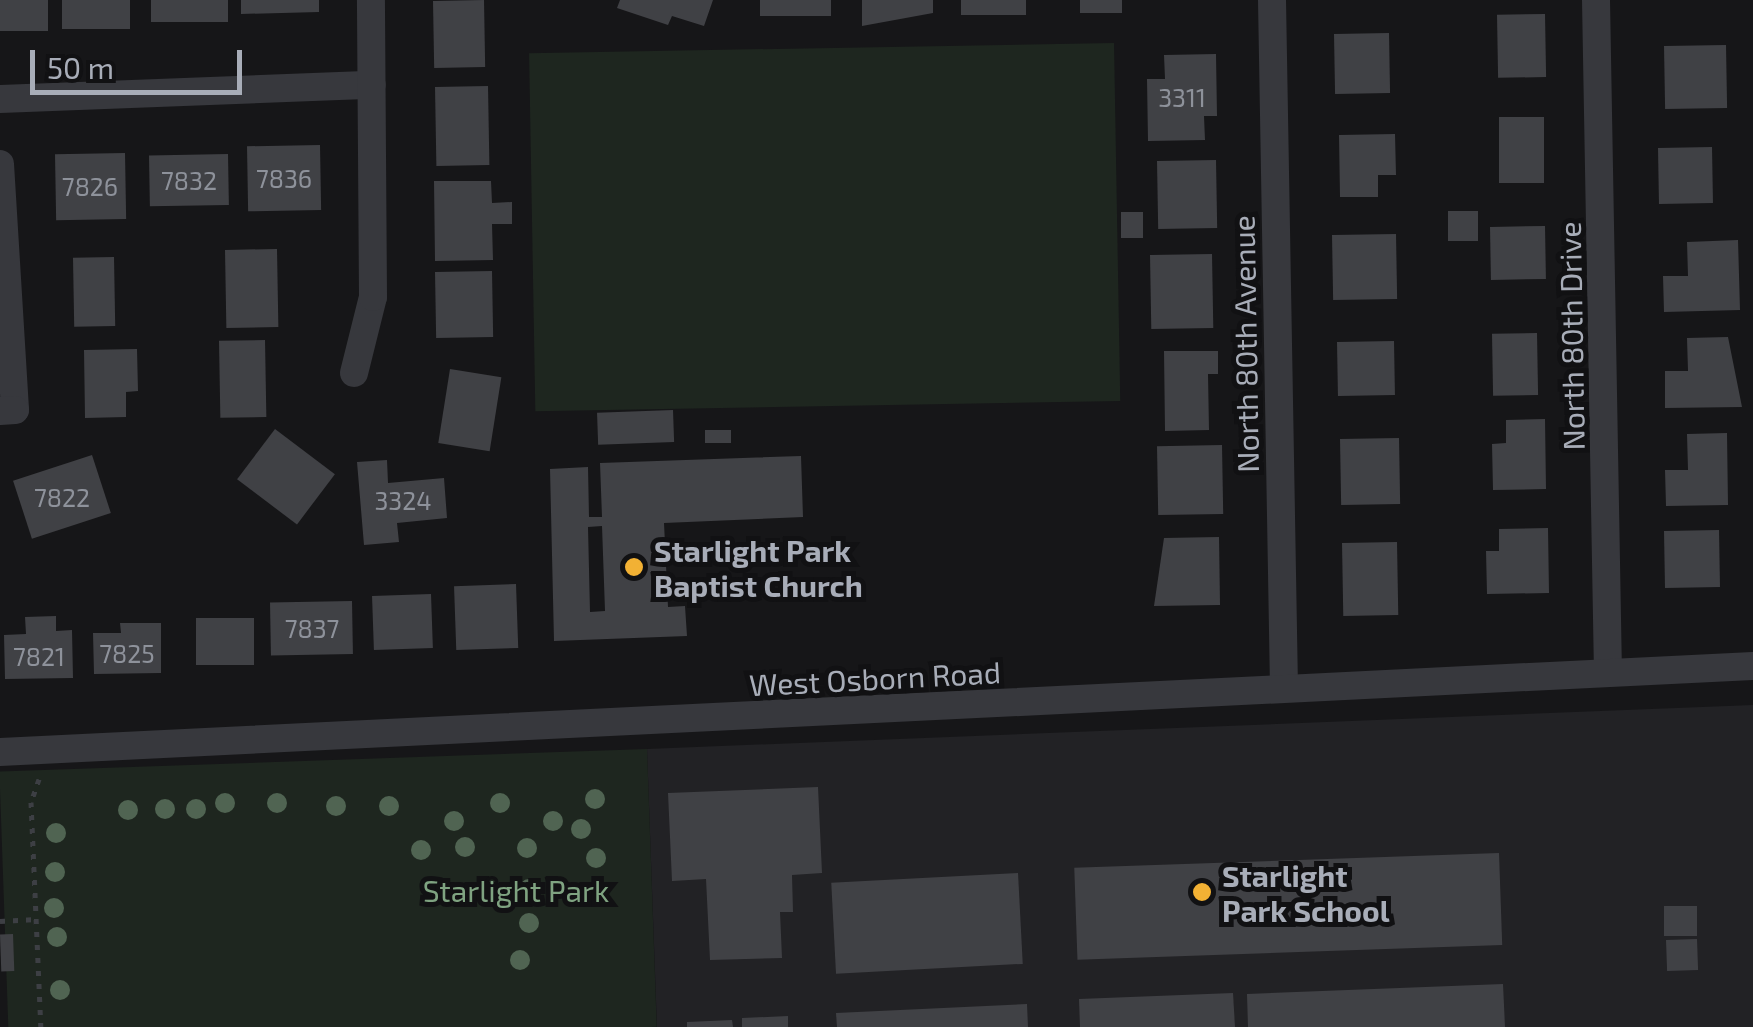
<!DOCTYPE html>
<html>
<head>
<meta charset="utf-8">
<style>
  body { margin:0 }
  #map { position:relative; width:1753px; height:1027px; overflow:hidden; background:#161618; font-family:"Exo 2",sans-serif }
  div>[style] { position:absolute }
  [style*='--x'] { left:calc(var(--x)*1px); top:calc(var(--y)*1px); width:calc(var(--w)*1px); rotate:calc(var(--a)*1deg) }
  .built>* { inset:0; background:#222225 }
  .green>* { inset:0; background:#1e261f; transform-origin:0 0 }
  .building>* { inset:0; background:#404145; transform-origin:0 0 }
  .path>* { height:5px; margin-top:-2.5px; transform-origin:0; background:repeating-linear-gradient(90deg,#3d3f44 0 5px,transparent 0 13px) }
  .minor>* { height:28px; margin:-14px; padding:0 14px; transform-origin:14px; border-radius:14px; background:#37383d }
  .trees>* { width:20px; height:20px; margin:-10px; border-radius:50%; background:#506452 }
  .dots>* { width:28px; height:28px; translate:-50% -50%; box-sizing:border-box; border:5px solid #111113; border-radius:50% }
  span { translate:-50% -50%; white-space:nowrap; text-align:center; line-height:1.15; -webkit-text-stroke:10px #111113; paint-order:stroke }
  .number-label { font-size:25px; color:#8e929b }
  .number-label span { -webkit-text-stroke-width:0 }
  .street-label { font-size:30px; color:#a8adb8 }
  .poi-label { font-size:30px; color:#a8adb8; font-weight:700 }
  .left { translate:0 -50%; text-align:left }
  .park-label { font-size:30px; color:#7fa381 }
  .scale { position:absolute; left:30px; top:50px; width:212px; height:45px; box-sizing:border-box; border:5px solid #a8adb8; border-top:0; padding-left:12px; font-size:30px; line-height:35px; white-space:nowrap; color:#a8adb8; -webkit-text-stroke:8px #111113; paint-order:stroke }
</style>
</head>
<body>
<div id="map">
  <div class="built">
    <i style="clip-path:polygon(1753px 705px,1753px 1027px,657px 1027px,647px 749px)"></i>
  </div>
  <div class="green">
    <i style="left:1114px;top:43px;width:358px;height:585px;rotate:89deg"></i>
    <i style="left:647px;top:749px;width:278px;height:648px;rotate:88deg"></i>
  </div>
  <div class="building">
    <i style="left:0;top:0;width:48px;height:31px"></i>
    <i style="left:62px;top:0;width:68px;height:29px"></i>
    <i style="left:151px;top:0;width:77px;height:22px"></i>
    <i style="clip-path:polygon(241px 0,319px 0,319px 12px,241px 14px)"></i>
    <i style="left:484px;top:0;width:67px;height:51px;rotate:89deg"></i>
    <i style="clip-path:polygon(620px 0,713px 0,704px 26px,672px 16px,668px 25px,617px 8px)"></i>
    <i style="left:760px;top:0;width:71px;height:16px"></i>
    <i style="clip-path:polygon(862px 0,933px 0,933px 13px,862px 26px)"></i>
    <i style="left:961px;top:0;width:65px;height:15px"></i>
    <i style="left:1080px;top:0;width:42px;height:13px"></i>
    <i style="left:1545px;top:14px;width:63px;height:48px;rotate:89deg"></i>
    <i style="left:1389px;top:33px;width:60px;height:55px;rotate:89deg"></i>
    <i style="left:1726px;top:45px;width:63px;height:62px;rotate:89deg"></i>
    <i style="clip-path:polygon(1216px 54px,1217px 116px,1204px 116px,1205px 140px,1148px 141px,1147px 79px,1165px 79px,1164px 55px)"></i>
    <i style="left:488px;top:86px;width:79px;height:53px;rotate:89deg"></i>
    <i style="left:1499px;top:117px;width:45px;height:66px"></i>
    <i style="clip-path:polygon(1395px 134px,1396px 175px,1378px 175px,1378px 197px,1340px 197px,1339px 135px)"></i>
    <i style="left:320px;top:145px;width:65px;height:73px;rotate:89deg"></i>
    <i style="left:1712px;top:147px;width:56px;height:54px;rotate:89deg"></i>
    <i style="left:125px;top:153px;width:66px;height:70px;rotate:89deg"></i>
    <i style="left:228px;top:154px;width:51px;height:79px;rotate:89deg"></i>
    <i style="left:1216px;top:160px;width:68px;height:59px;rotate:89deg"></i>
    <i style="clip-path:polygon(434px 181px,491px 181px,492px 203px,512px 202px,512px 224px,492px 224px,493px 260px,435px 261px)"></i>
    <i style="left:1478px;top:211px;width:30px;height:30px;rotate:90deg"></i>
    <i style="left:1121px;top:212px;width:22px;height:26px"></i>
    <i style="left:1545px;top:226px;width:53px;height:55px;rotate:89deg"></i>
    <i style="left:1396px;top:234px;width:65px;height:64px;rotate:89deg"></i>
    <i style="clip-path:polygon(1738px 240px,1740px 310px,1664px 312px,1663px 276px,1688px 276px,1687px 242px)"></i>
    <i style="left:277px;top:249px;width:78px;height:52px;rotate:89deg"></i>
    <i style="left:1212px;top:254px;width:74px;height:62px;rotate:89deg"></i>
    <i style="left:114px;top:257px;width:69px;height:41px;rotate:89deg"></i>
    <i style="left:492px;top:271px;width:66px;height:57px;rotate:89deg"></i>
    <i style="left:1537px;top:333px;width:62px;height:45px;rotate:89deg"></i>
    <i style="clip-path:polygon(1728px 337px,1742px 407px,1665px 408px,1665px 371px,1688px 371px,1687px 338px)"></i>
    <i style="left:265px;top:340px;width:77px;height:46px;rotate:89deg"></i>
    <i style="left:1394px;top:341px;width:54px;height:57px;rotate:89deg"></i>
    <i style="clip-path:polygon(137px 349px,138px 391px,126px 392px,126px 417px,85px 418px,84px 350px)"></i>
    <i style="clip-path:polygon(1164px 351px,1218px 351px,1218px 374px,1208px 374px,1209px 430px,1165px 431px)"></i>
    <i style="left:450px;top:369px;width:52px;height:75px;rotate:9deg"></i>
    <i style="left:673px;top:410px;width:32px;height:76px;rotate:88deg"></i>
    <i style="clip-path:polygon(1545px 419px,1546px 489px,1493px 490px,1492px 444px,1506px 443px,1506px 420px)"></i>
    <i style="left:275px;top:429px;width:75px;height:63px;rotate:37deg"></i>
    <i style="left:731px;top:430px;width:13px;height:26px;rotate:90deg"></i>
    <i style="clip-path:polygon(1727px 433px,1728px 505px,1666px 506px,1665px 470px,1688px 470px,1687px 434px)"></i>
    <i style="left:1399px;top:438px;width:66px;height:59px;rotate:89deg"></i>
    <i style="left:1222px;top:445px;width:69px;height:65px;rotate:89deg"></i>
    <i style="left:92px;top:455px;width:61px;height:83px;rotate:72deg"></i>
    <i style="clip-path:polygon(evenodd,801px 456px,803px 517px,664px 523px,668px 607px,685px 606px,687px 636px,554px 641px,550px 469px,588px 467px,589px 517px,602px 517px,600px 463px,801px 456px,602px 526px,605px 611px,590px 612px,588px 527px,602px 526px)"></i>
    <i style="clip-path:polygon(387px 460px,388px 483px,444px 478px,447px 518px,397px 523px,399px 542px,364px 545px,357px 462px)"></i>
    <i style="clip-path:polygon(1548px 528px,1549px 593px,1487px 594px,1486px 551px,1499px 551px,1499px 529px)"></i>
    <i style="left:1719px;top:530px;width:57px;height:55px;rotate:89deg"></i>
    <i style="clip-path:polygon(1219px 537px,1220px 605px,1154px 606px,1164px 538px)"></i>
    <i style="left:1397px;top:542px;width:73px;height:55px;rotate:89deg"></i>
    <i style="left:516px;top:584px;width:64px;height:62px;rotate:88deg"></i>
    <i style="left:431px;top:594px;width:54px;height:59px;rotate:88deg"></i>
    <i style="left:352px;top:601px;width:53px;height:82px;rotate:89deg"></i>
    <i style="clip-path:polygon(56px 616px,56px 631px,72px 630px,73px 678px,5px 679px,4px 635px,26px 634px,25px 617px)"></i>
    <i style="left:254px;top:618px;width:47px;height:58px;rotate:90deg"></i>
    <i style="clip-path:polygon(120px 623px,161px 623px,161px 673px,94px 674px,93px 633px,121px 633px)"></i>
    <i style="clip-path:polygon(818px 787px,822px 873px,792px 875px,793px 912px,780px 912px,782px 958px,710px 960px,706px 879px,672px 881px,668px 793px)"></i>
    <i style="left:1499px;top:853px;width:92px;height:425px;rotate:88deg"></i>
    <i style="left:1018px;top:873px;width:91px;height:187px;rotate:87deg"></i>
    <i style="left:1697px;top:906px;width:30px;height:33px;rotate:90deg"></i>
    <i style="left:13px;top:934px;width:37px;height:13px;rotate:88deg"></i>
    <i style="left:1697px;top:939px;width:31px;height:31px;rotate:88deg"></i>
    <i style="clip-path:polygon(1503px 984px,1505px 1027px,1248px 1027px,1247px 994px)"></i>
    <i style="clip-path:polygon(1233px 993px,1235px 1027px,1080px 1027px,1079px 999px)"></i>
    <i style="clip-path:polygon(1027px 1004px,1028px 1027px,837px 1027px,836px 1013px)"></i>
    <i style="clip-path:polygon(788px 1016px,788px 1027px,742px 1027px,742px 1018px)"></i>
    <i style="clip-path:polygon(732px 1020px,733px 1027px,687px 1027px,687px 1022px)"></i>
  </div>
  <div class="path">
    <i style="--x:39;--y:779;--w:24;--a:109"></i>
    <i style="--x:31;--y:802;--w:225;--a:87.5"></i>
    <i style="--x:0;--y:921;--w:37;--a:-3"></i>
  </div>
  <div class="minor">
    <i style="--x:1272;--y:0;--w:687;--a:89"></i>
    <i style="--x:1596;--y:0;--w:671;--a:88.98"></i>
    <i style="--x:0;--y:99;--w:372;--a:-2.2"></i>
    <i style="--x:0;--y:164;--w:246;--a:86.5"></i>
    <i style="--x:15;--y:410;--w:15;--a:176"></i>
    <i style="--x:354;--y:373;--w:78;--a:-76"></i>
    <i style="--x:373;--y:297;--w:297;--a:-90.4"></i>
    <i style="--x:0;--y:752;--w:1755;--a:-2.81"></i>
  </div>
  <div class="trees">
    <i style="left:595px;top:799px"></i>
    <i style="left:225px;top:803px"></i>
    <i style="left:277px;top:803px"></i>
    <i style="left:500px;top:803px"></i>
    <i style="left:336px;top:806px"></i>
    <i style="left:389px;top:806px"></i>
    <i style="left:165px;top:809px"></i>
    <i style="left:196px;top:809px"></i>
    <i style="left:128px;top:810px"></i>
    <i style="left:454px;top:821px"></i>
    <i style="left:553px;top:821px"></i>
    <i style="left:581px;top:829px"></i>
    <i style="left:56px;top:833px"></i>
    <i style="left:465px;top:847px"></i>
    <i style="left:527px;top:848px"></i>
    <i style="left:421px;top:850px"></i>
    <i style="left:596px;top:858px"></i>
    <i style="left:55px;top:872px"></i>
    <i style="left:529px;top:889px"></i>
    <i style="left:54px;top:908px"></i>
    <i style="left:529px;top:923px"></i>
    <i style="left:57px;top:937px"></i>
    <i style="left:520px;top:960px"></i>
    <i style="left:60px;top:990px"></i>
  </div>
  <div class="dots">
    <i style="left:634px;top:567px;background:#f2b134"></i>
    <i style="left:1202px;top:892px;background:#f2b134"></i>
  </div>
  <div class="number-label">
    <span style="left:1182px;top:97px">3311</span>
    <span style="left:284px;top:178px">7836</span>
    <span style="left:189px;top:180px">7832</span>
    <span style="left:90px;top:186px">7826</span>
    <span style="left:62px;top:497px">7822</span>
    <span style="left:403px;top:500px">3324</span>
    <span style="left:312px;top:628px">7837</span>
    <span style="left:127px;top:653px">7825</span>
    <span style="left:39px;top:656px">7821</span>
  </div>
  <div class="street-label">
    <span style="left:1571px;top:336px;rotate:-91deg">North 80th Drive</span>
    <span style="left:1245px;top:344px;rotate:-91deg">North 80th Avenue</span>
    <span style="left:875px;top:678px;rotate:-3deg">West Osborn Road</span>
  </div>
  <div class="poi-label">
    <span class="left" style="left:654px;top:567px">Starlight Park<br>Baptist Church</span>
    <span class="left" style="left:1222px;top:892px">Starlight<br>Park School</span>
  </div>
  <div class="park-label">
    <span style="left:516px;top:890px">Starlight Park</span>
  </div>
  <div class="scale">50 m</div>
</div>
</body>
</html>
